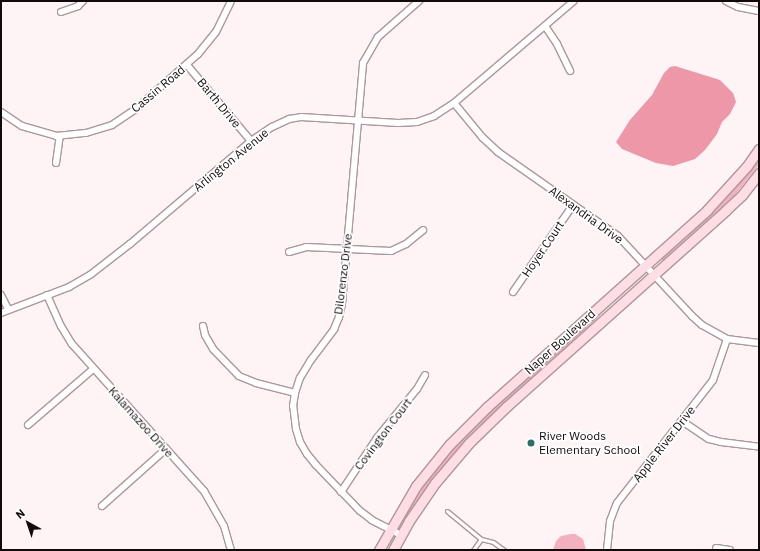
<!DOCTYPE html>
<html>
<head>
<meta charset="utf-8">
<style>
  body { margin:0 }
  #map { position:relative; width:760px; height:551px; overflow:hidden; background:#fef4f6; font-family:"IBM Plex Sans",sans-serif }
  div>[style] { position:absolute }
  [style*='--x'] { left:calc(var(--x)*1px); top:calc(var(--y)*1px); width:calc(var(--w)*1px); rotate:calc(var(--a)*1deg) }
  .green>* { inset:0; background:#f4b1bd }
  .water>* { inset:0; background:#ed97a9 }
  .roads { filter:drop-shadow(1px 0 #ad979b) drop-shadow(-1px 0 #ad979b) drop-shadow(0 1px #ad979b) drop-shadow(0 -1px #ad979b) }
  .lane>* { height:3px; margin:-1.5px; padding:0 1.5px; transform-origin:1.5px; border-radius:1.5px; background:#fff }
  .street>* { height:6px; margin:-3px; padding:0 3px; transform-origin:3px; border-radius:3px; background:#fff }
  .secondary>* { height:9px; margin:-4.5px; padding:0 4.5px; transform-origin:4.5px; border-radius:4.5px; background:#fedde4 }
  .dots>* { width:11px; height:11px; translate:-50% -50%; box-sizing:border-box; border:2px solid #fff; border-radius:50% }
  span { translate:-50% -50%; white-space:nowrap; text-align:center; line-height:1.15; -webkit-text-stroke:3.5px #fff; paint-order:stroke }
  .street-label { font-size:12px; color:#110a0b }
  .poi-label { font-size:12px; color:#110a0b }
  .left { translate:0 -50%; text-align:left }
  .frame { position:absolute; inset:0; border:2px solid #110a0b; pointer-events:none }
  .north { position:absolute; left:8px; top:503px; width:40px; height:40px; -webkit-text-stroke:3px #fff; paint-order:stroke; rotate:320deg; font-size:11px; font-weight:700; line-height:16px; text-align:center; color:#110a0b }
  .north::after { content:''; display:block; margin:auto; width:14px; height:18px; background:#110a0b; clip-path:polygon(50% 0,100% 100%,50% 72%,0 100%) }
</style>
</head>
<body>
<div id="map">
  <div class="green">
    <i style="clip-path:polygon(759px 155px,759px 165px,734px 196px,662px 262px,662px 259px,686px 238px,730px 192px)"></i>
    <i style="clip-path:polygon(635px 279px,636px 282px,613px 301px,588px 328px,471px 434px,431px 481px,406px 518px,402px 520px,401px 515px,434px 468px,470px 427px)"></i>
    <i style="clip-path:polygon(571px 534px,575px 534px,583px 539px,586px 550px,553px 550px,556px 541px,561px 536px)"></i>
  </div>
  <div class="water">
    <i style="clip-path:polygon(675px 66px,720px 80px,733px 93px,736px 102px,730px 114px,722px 122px,717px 134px,705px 150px,695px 159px,673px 166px,656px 163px,622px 149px,616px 142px,630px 120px,652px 95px,664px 73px,670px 67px)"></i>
  </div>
  <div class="roads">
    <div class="lane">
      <i style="--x:447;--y:511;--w:44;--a:39.5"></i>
      <i style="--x:481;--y:539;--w:14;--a:126"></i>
      <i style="--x:481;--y:539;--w:12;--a:14"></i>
      <i style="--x:493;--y:542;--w:14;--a:36"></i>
    </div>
    <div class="street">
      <i style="--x:726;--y:1;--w:13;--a:27"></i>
      <i style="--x:738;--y:7;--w:21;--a:11"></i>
      <i style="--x:61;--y:12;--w:18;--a:-19"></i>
      <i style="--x:78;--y:6;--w:7;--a:-45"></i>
      <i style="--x:545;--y:26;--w:22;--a:56"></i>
      <i style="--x:557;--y:44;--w:30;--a:64"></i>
      <i style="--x:187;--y:65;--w:99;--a:49.9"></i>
      <i style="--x:454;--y:103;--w:44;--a:50.5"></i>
      <i style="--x:482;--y:137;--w:22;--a:43"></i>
      <i style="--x:498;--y:152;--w:146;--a:35"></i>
      <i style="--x:618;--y:236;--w:109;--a:47.2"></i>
      <i style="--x:692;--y:316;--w:13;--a:42"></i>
      <i style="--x:702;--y:325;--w:29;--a:29"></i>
      <i style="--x:727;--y:339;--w:32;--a:7"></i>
      <i style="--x:1;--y:112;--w:25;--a:34"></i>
      <i style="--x:22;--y:126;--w:35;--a:16"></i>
      <i style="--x:56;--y:136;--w:30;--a:-6"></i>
      <i style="--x:86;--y:133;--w:27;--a:-17"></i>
      <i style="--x:112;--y:125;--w:30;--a:-34"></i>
      <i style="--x:137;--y:108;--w:81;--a:-41.5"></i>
      <i style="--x:198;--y:54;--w:28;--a:-51"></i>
      <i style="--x:216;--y:32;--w:34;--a:-64"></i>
      <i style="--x:56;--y:163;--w:27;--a:-82"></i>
      <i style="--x:289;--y:252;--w:18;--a:-16"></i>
      <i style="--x:306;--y:247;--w:85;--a:2.7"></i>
      <i style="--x:391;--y:251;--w:17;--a:-25"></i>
      <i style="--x:406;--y:244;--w:22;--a:-39"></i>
      <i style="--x:513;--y:292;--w:106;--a:-55.4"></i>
      <i style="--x:1;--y:295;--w:16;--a:63"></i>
      <i style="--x:47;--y:295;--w:34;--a:66"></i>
      <i style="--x:61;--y:326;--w:21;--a:59"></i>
      <i style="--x:72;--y:344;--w:198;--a:48.1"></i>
      <i style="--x:204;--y:491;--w:40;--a:60.3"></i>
      <i style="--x:224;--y:526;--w:25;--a:74"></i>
      <i style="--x:1;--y:313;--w:73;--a:-20.9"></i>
      <i style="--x:69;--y:287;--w:24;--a:-30"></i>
      <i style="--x:90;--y:275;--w:51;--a:-37.8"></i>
      <i style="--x:130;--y:244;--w:159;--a:-40.4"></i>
      <i style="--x:251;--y:141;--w:25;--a:-34"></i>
      <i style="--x:272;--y:127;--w:19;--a:-25"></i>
      <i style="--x:289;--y:119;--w:12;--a:-9"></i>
      <i style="--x:301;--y:117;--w:97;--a:3.5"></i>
      <i style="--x:398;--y:123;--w:19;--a:-3"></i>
      <i style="--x:417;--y:122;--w:18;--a:-19"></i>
      <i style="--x:434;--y:116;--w:24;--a:-33"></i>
      <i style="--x:454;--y:103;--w:157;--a:-40.4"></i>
      <i style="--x:203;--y:326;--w:9;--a:77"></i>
      <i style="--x:205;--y:335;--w:16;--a:60"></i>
      <i style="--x:213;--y:349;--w:37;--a:46"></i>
      <i style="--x:239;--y:376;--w:18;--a:22"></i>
      <i style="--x:256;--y:383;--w:40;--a:14.4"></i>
      <i style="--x:682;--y:421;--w:32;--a:34"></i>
      <i style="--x:709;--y:439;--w:12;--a:14"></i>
      <i style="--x:721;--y:442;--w:38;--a:7"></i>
      <i style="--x:28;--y:425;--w:86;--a:-40.7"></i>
      <i style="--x:341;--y:492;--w:65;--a:-56.3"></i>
      <i style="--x:377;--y:438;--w:63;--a:-50.8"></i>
      <i style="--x:417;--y:389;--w:16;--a:-60"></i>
      <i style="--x:102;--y:506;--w:86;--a:-41.7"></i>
      <i style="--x:401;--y:535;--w:33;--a:-153"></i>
      <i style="--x:372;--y:520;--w:15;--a:-143"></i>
      <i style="--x:360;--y:511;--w:64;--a:-133.7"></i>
      <i style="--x:316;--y:465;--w:14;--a:-129"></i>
      <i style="--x:307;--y:454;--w:14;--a:-120"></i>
      <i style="--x:300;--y:442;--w:14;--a:-107"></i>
      <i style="--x:296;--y:429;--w:23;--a:-97"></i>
      <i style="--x:293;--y:406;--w:13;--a:-81"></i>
      <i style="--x:295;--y:393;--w:16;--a:-72"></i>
      <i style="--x:300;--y:378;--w:21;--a:-59"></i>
      <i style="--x:311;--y:360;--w:39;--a:-53"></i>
      <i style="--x:334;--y:329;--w:13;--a:-67"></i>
      <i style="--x:339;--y:317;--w:13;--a:-77"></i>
      <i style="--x:342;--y:304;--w:242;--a:-85"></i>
      <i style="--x:363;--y:63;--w:30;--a:-60"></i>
      <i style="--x:378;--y:37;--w:55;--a:-41.3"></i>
      <i style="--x:716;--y:548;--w:14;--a:8"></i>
      <i style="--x:607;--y:550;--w:29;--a:-84"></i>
      <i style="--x:610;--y:521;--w:19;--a:-69"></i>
      <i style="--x:617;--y:503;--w:156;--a:-52"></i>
      <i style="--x:713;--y:380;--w:43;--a:-71.1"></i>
    </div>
    <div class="secondary">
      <i style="--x:379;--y:550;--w:74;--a:-60"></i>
      <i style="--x:416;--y:486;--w:53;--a:-51.2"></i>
      <i style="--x:449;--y:445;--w:54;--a:-45"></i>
      <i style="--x:487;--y:407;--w:295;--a:-41.8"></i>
      <i style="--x:707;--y:210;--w:59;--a:-47.7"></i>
      <i style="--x:747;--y:166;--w:21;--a:-55"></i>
      <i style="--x:393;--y:550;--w:33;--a:-61"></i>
      <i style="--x:409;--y:521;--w:46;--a:-55.6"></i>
      <i style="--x:435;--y:483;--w:52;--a:-49.6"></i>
      <i style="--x:469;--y:443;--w:52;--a:-44.2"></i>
      <i style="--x:506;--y:407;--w:295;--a:-41.8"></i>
      <i style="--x:726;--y:210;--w:22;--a:-43"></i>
      <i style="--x:742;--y:195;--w:28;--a:-52"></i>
    </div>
  </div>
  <div class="dots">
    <i style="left:531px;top:443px;background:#297168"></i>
  </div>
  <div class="street-label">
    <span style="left:158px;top:89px;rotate:-40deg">Cassin Road</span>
    <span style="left:219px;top:103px;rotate:50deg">Barth Drive</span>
    <span style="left:231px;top:160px;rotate:-39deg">Arlington Avenue</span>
    <span style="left:586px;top:215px;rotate:36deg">Alexandria Drive</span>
    <span style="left:543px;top:249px;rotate:-56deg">Hoyer Court</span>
    <span style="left:343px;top:274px;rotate:-83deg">Dilorenzo Drive</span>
    <span style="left:560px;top:342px;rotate:-42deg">Naper Boulevard</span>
    <span style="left:141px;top:422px;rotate:48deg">Kalamazoo Drive</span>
    <span style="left:383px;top:434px;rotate:-53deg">Covington Court</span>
    <span style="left:664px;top:444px;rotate:-52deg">Apple River Drive</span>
  </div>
  <div class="poi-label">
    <span class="left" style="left:539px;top:443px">River Woods<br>Elementary School</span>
  </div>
  <div class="frame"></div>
  <div class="north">N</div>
</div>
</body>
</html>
